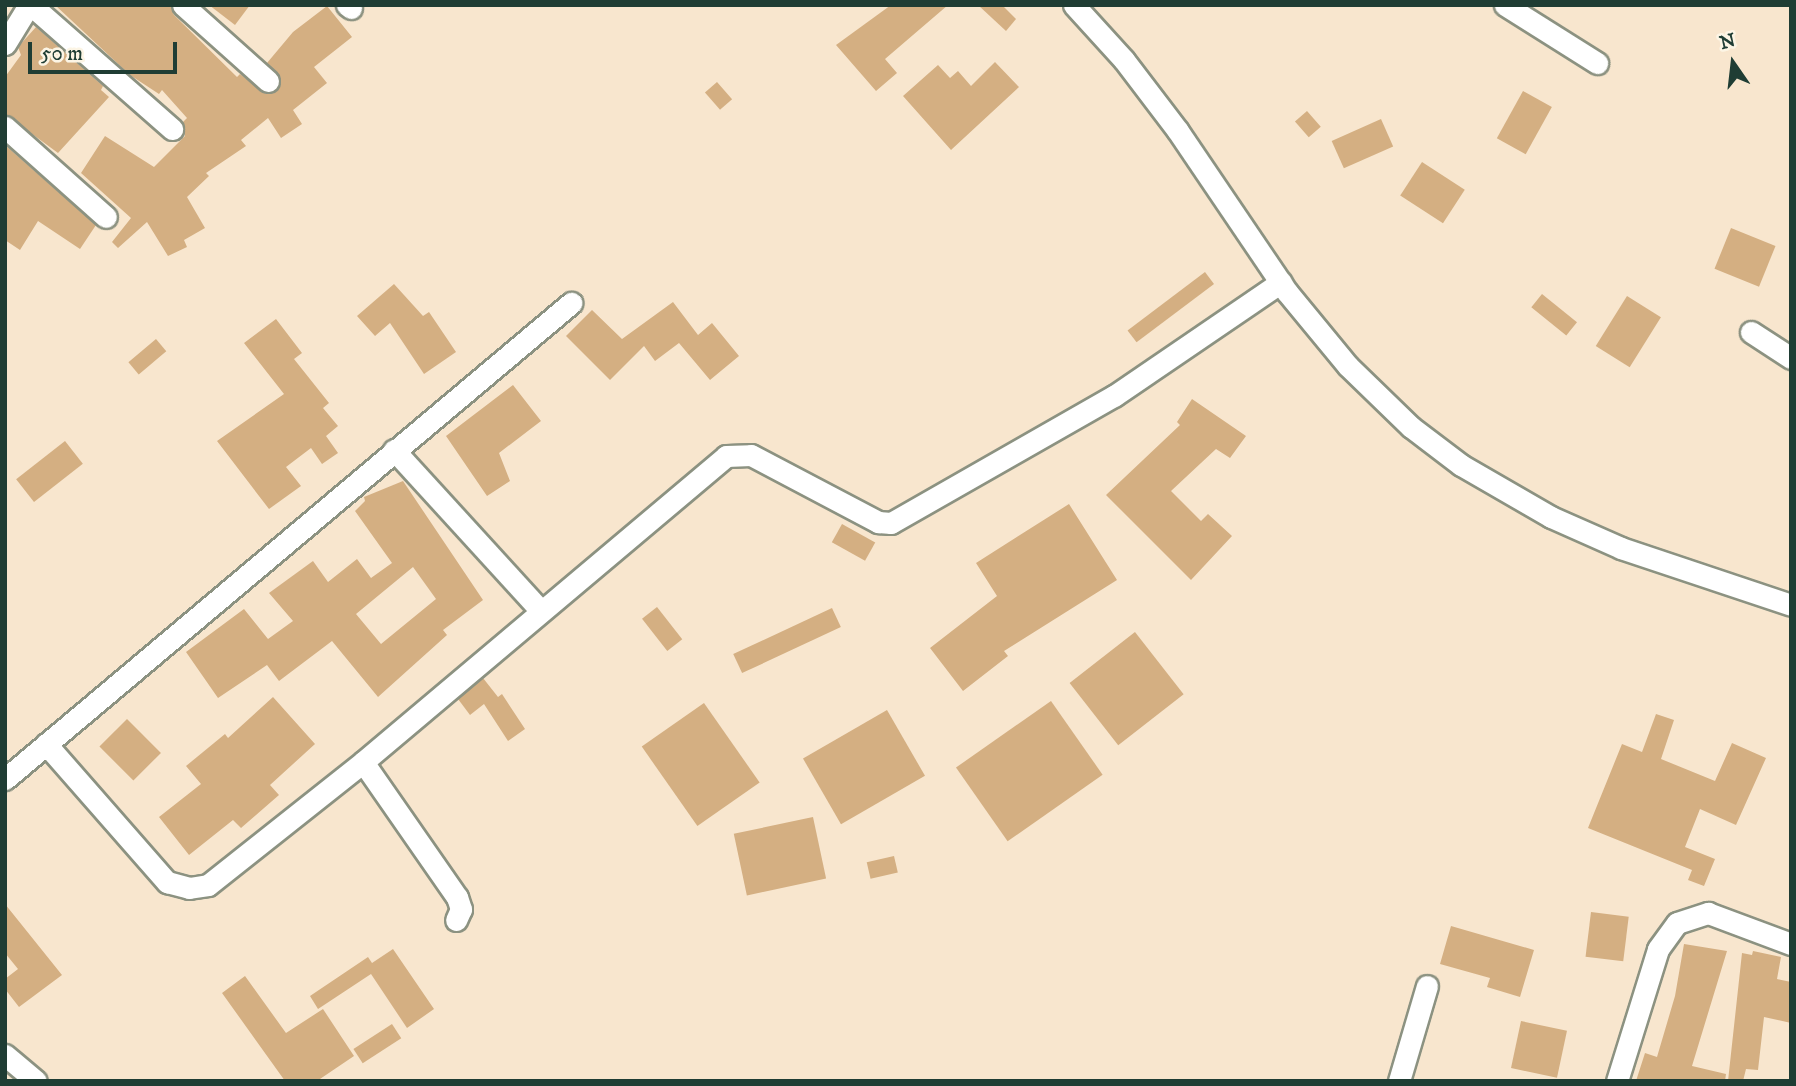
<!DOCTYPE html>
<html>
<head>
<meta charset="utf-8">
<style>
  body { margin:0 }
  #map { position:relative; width:1796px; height:1086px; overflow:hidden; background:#f8e6ce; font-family:"IM FELL DW Pica",serif }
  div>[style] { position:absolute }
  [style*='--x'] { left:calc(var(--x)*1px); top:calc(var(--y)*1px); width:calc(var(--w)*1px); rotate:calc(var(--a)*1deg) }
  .building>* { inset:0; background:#d4af82; transform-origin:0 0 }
  .roads { filter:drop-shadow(2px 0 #8c9281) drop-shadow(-2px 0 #8c9281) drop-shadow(0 2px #8c9281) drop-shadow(0 -2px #8c9281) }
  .minor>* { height:21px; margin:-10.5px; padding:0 10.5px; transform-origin:10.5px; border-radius:10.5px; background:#fff }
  span { translate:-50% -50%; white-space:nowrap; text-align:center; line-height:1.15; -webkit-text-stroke:7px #fcf5e5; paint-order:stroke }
  .frame { position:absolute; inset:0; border:7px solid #1f3d34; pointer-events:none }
  .north { position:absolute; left:1698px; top:28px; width:70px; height:70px; -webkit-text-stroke:5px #fcf5e5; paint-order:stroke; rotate:346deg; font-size:19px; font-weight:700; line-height:28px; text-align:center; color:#1f3d34 }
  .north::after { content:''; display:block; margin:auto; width:24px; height:32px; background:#1f3d34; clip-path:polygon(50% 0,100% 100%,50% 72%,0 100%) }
  .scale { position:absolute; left:28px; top:42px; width:149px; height:32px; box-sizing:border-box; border:4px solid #1f3d34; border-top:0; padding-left:9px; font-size:21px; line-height:24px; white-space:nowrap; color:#1f3d34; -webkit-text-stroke:5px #fcf5e5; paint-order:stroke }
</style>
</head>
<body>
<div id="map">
  <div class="building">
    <i style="clip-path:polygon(55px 5px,170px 5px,174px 15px,237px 77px,240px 74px,266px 94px,277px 90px,281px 83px,267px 63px,293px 32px,327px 6px,352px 37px,314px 67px,327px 83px,293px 110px,302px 124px,281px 138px,268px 118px,241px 140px,246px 146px,206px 173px,209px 176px,187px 197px,205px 228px,184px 240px,187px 247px,168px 256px,147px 222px,118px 248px,112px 242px,131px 218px,81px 173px,105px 136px,154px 167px,185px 136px,183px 122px,187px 118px,162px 90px,159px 94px,130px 75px)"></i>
    <i style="clip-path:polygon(209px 5px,250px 5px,235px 25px)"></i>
    <i style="clip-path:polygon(891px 5px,948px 5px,885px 59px,897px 73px,876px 91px,836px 45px)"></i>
    <i style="clip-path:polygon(978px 5px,1002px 5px,1016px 19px,1006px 31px)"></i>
    <i style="clip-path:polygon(36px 27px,103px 86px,101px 90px,109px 97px,58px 153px,5px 114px,5px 77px,21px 55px,18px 47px)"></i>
    <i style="clip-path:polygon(995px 62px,1019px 87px,951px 150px,903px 96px,938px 65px,950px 78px,958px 71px,971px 86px)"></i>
    <i style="left:717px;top:82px;width:23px;height:16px;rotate:49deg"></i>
    <i style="left:1523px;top:91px;width:33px;height:54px;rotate:29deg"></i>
    <i style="left:1307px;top:111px;width:21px;height:16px;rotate:49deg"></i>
    <i style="left:1381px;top:119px;width:30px;height:54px;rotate:66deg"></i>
    <i style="clip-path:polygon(5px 145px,96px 225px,80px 249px,38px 221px,20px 250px,5px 240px)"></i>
    <i style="left:1422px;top:162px;width:51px;height:40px;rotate:33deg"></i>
    <i style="left:1731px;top:228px;width:48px;height:44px;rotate:22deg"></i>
    <i style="left:1205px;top:272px;width:15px;height:97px;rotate:53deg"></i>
    <i style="clip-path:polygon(394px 284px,423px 316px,429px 312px,456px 352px,424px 374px,390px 323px,375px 336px,357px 316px)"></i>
    <i style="left:1542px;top:294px;width:45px;height:17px;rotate:39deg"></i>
    <i style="left:1627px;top:296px;width:40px;height:59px;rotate:32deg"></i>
    <i style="clip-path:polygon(673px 302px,698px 335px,712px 323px,739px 356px,710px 380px,679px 343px,655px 361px,644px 346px,610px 380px,566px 336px,592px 310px,622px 339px)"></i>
    <i style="clip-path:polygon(276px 319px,302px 353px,294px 359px,329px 403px,323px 408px,338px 426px,326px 436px,338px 453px,322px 464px,311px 448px,286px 467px,301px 486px,269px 509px,217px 441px,284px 394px,244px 343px)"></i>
    <i style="left:156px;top:339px;width:16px;height:36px;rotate:50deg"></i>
    <i style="clip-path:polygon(513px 385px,541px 421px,499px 453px,510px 481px,487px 496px,446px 436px)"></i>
    <i style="clip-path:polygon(1192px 399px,1246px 436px,1230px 458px,1216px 449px,1171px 491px,1201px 521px,1208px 514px,1232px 536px,1191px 580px,1106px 495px,1180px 425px,1177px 422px)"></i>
    <i style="left:65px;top:441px;width:29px;height:62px;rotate:52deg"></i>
    <i style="clip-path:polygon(evenodd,403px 481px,483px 600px,443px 630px,447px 635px,378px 697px,332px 641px,279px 681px,267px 665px,218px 698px,186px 652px,244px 609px,268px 639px,293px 621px,269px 593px,313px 561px,328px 582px,357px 559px,371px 578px,392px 563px,355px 511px,365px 501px,364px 497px,403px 481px,413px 567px,436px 599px,381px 644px,356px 614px,413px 567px)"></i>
    <i style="clip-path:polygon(1069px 504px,1117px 580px,1004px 651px,1008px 656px,963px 691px,930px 648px,997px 596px,976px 563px)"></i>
    <i style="left:842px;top:524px;width:38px;height:21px;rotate:29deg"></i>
    <i style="left:657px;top:607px;width:41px;height:19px;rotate:52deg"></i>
    <i style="left:832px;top:608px;width:21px;height:109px;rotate:65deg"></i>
    <i style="left:1135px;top:632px;width:79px;height:83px;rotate:52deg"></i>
    <i style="clip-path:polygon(483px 678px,498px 697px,502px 694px,525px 729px,508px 741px,484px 704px,470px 715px,458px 699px)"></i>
    <i style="clip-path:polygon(273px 697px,315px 744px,270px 785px,279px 795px,241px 828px,233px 820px,189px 855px,159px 817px,201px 784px,186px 766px,225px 734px,228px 738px)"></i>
    <i style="left:1051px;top:701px;width:90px;height:116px;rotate:55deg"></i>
    <i style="left:704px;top:703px;width:97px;height:76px;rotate:55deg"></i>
    <i style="left:887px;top:710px;width:76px;height:97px;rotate:60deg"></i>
    <i style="clip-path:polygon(1656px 714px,1674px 720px,1661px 759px,1715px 781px,1732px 743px,1766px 758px,1736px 825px,1700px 809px,1685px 847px,1715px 859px,1704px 886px,1688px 880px,1692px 870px,1588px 828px,1622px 744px,1642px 752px)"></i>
    <i style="left:127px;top:719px;width:48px;height:39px;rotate:45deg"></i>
    <i style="left:813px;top:817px;width:63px;height:81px;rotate:78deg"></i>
    <i style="left:894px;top:856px;width:17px;height:28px;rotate:77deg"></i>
    <i style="clip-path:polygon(5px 904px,62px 975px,19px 1007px,5px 989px,5px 979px,18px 969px,5px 953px)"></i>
    <i style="left:1591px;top:912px;width:38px;height:45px;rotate:7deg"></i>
    <i style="clip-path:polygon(1451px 926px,1534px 950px,1520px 997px,1487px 987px,1490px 978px,1440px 964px)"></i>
    <i style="clip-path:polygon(1684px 944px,1727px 951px,1692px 1066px,1726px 1074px,1725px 1081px,1636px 1081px,1645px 1053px,1657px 1057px,1675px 996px)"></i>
    <i style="clip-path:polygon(393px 949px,434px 1009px,407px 1028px,371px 974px,318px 1009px,310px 996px,368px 957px,372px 963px)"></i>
    <i style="clip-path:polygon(1753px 951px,1781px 957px,1777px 979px,1791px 982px,1791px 1023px,1764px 1017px,1758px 1070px,1746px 1069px,1743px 1081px,1728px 1081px,1742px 953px,1752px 955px)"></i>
    <i style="clip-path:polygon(245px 976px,286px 1033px,323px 1009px,354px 1056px,317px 1081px,285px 1081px,222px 993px)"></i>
    <i style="left:1521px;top:1021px;width:47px;height:48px;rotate:12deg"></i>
    <i style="left:392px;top:1024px;width:17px;height:46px;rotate:57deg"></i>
  </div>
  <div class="roads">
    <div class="minor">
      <i style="--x:31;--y:5;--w:188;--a:41.3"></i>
      <i style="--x:183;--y:5;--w:114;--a:41.8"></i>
      <i style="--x:347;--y:5;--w:5;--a:37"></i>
      <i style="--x:1074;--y:5;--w:74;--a:47.7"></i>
      <i style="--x:1124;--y:60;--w:89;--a:52.7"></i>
      <i style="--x:1178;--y:131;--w:194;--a:55.9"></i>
      <i style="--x:1287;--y:292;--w:96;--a:50.5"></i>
      <i style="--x:1348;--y:366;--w:88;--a:44.1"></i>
      <i style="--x:1411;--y:427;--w:63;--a:37.2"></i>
      <i style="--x:1461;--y:465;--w:104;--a:30"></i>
      <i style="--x:1551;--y:517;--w:77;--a:23.9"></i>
      <i style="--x:1621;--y:548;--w:179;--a:18.5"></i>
      <i style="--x:1505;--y:5;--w:109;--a:32.2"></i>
      <i style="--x:5;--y:44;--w:46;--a:-58.4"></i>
      <i style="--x:5;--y:127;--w:135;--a:41.7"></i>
      <i style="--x:1751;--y:332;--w:48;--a:33"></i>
      <i style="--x:394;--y:450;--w:217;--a:47.6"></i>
      <i style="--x:46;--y:744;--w:184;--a:48.8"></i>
      <i style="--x:167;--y:882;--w:23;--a:15"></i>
      <i style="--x:189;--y:888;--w:19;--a:-9"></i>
      <i style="--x:208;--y:885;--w:198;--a:-38.4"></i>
      <i style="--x:363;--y:762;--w:475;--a:-40.1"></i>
      <i style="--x:726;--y:456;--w:25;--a:-2"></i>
      <i style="--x:751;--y:455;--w:144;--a:27.8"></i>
      <i style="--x:878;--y:522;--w:13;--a:4"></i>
      <i style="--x:891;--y:523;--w:257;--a:-29.7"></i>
      <i style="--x:1114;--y:396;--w:202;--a:-34.3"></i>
      <i style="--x:363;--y:762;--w:165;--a:55.2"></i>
      <i style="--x:457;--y:897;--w:13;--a:72"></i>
      <i style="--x:461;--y:909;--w:12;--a:114"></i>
      <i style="--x:5;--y:779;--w:740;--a:-40.06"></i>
      <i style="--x:5;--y:1055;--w:40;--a:40"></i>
      <i style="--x:1399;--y:1081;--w:99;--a:-73.6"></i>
      <i style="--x:1617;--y:1081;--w:138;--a:-72.7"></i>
      <i style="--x:1658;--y:949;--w:32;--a:-54"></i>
      <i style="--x:1677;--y:923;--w:33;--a:-18"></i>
      <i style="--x:1708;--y:913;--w:89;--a:20.5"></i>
    </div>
  </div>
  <div class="frame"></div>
  <div class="north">N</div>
  <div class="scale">50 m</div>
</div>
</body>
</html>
